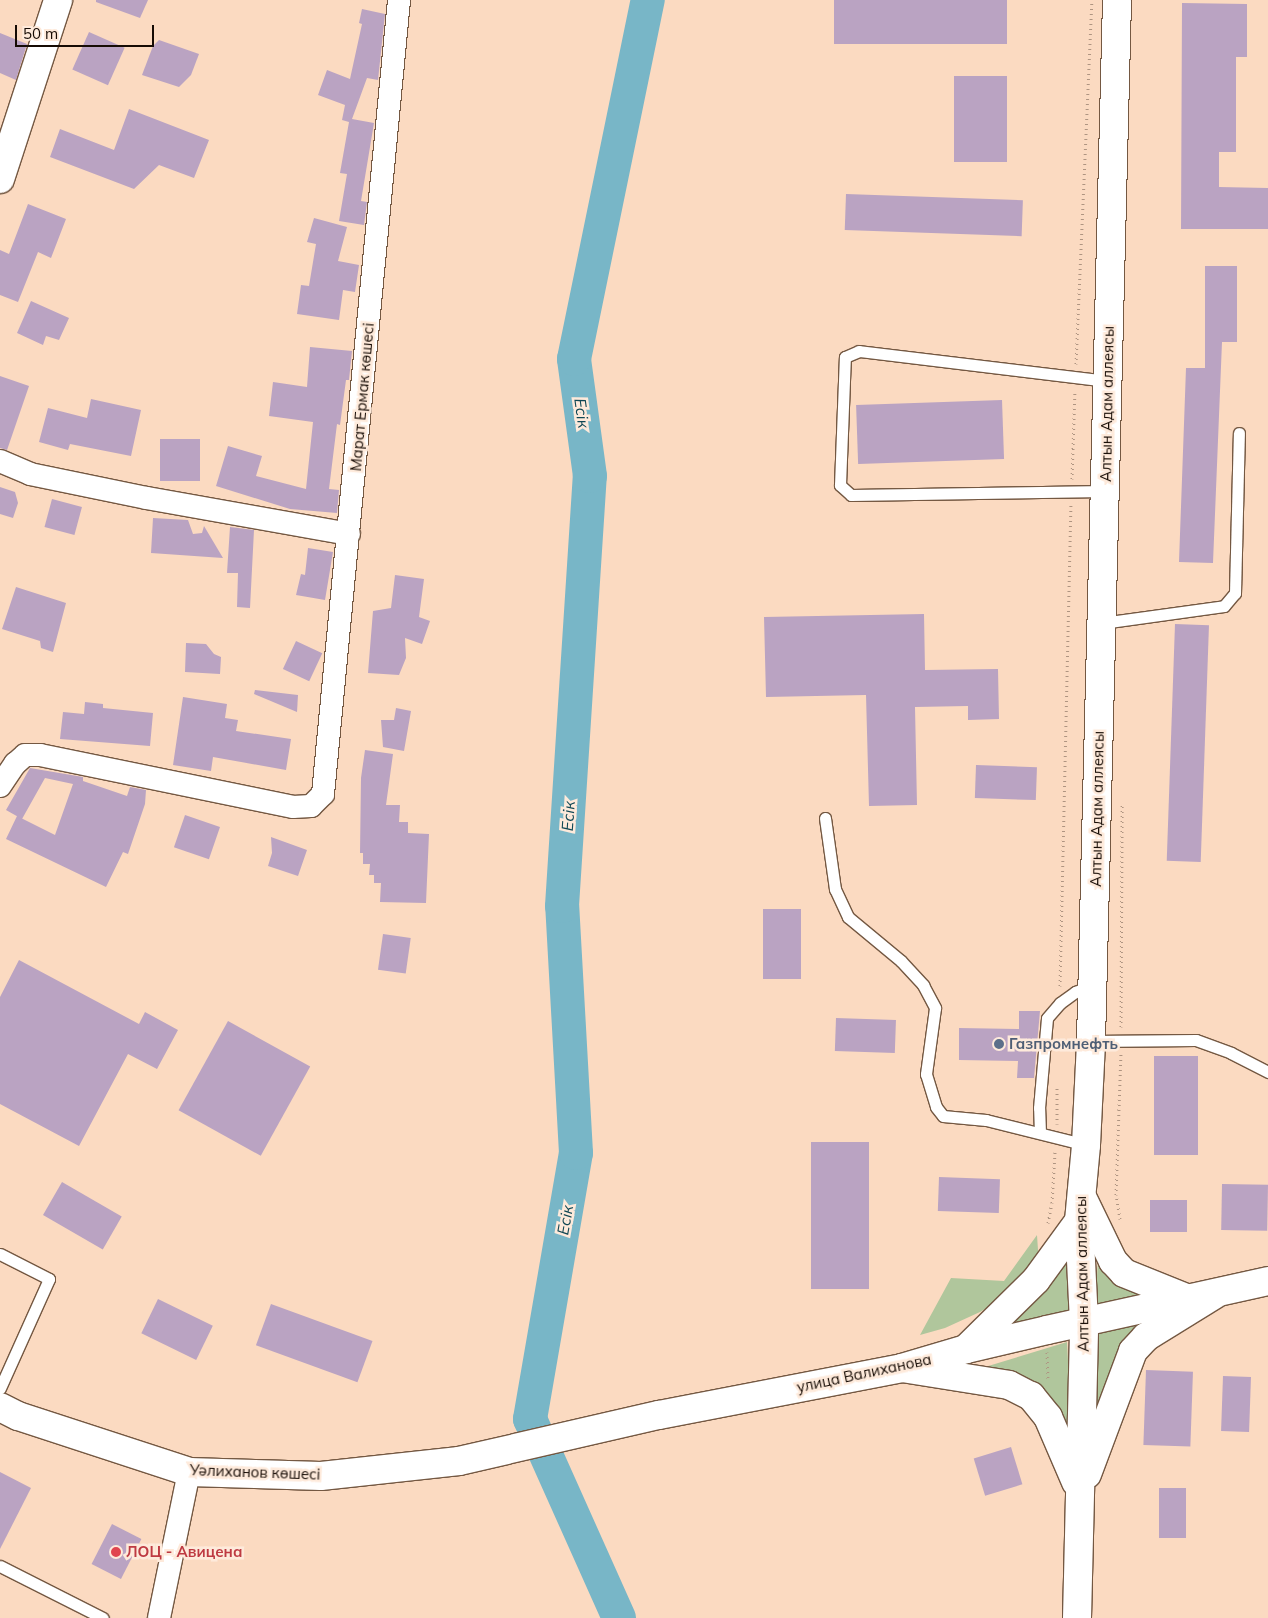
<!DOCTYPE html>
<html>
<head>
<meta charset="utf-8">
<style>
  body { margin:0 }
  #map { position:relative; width:1268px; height:1618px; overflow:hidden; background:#fbdac1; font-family:Mulish,sans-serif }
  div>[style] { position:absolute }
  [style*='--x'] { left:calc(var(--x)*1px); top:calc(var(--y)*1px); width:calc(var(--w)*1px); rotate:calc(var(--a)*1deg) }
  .green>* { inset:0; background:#b0c69c }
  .river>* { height:34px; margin:-17px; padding:0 17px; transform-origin:17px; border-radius:17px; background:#78b6c7 }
  .building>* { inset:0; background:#baa3c2; transform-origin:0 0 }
  .path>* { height:3px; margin-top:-1.5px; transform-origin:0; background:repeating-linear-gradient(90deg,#ae9481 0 1px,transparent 0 5px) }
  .roads { filter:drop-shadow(1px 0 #745842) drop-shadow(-1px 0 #745842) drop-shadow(0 1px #745842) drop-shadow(0 -1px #745842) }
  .lane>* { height:11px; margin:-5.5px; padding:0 5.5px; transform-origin:5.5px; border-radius:5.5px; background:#fff }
  .street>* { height:22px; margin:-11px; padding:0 11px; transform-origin:11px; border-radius:11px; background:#fff }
  .secondary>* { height:28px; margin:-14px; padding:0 14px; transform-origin:14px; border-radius:14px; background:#fff }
  .primary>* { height:28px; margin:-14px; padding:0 14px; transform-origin:14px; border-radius:14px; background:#fff }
  .dots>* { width:14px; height:14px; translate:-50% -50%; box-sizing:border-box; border:2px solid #feeadb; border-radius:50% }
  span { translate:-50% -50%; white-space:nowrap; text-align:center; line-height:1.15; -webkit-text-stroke:5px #feeadb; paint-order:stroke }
  .street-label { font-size:15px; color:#160b04 }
  .service-label { font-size:15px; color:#4e5e75; font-weight:700 }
  .left { translate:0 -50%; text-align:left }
  .health-label { font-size:15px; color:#be3a42; font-weight:700 }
  .water-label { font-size:16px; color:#104754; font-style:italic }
  .scale { position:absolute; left:15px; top:25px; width:139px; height:22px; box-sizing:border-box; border:2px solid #160b04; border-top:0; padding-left:6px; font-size:15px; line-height:18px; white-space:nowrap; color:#160b04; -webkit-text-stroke:4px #feeadb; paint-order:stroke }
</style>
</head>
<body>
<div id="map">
  <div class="green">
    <i style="clip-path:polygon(1037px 1235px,1039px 1265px,1006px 1296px,980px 1312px,945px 1328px,920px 1335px,951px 1278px,1004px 1281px)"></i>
    <i style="clip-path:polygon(1077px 1242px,1068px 1311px,981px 1339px,1053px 1281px)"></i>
    <i style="clip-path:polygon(1099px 1244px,1158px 1297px,1095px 1308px)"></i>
    <i style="clip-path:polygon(1170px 1309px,1093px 1419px,1095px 1335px)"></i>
    <i style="clip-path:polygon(1067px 1342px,1073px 1453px,1034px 1381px,1009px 1372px,975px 1370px)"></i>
  </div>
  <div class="river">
    <i style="--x:619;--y:1618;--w:218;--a:-114.1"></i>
    <i style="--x:530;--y:1419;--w:270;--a:-80.2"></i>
    <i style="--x:576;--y:1153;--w:247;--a:-93.2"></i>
    <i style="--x:562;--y:906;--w:431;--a:-86.3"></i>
    <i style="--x:590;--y:476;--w:118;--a:-97.8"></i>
    <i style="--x:574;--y:359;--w:367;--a:-78.4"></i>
  </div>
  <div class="building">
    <i style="clip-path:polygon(96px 0,148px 0,140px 18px,96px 2px)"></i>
    <i style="left:834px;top:0;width:173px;height:44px"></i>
    <i style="clip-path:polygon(1182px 3px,1247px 4px,1247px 57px,1236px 57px,1236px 152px,1219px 152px,1219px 187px,1268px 188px,1268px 229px,1181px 229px)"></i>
    <i style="clip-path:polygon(362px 9px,385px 14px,378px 80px,367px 78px,352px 119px,374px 123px,361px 201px,367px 202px,364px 225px,339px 221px,347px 174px,340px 173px,349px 122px,342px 120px,345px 105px,318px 95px,327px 70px,350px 79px,362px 24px,359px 23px)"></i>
    <i style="left:89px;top:32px;width:39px;height:41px;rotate:24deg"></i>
    <i style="clip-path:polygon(0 33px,27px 44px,16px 80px,0 73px)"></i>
    <i style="clip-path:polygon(159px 40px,199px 54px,191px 75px,179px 87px,142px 75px,153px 46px)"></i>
    <i style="left:954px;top:76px;width:53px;height:86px"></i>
    <i style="clip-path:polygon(129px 109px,209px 140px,194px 178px,159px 165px,134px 189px,50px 157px,60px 129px,114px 150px)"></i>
    <i style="left:846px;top:194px;width:177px;height:36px;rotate:2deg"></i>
    <i style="clip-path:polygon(28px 204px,66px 219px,51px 258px,38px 252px,18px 302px,0 295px,0 250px,9px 254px)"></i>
    <i style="clip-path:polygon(314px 218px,347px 227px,338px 261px,359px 265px,355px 292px,343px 290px,339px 320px,297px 314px,301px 285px,309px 286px,316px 244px,307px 242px)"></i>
    <i style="clip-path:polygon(1205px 266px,1237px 266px,1237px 342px,1222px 342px,1213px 563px,1179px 562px,1186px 368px,1205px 368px)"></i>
    <i style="clip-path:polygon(31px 301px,69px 318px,59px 340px,46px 336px,43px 345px,17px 333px)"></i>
    <i style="clip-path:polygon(310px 347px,352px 351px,349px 380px,346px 380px,340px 425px,337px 424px,329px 489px,339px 490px,337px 513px,290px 509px,216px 486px,228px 446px,262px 456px,256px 476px,306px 489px,313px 422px,269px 416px,273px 382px,307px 387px)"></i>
    <i style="clip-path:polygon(0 376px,29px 386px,7px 450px,0 448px)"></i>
    <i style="clip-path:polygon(91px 399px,141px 410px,131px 456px,70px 444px,68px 450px,39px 442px,48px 408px,87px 418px)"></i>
    <i style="left:1002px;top:400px;width:59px;height:146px;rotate:88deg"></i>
    <i style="left:160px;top:439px;width:40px;height:42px"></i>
    <i style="clip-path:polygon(0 487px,15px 492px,18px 503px,13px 518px,0 514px)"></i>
    <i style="left:52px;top:499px;width:31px;height:29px;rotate:15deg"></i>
    <i style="clip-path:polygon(153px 518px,188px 520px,193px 534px,202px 533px,204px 526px,223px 558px,151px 553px)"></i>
    <i style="clip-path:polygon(230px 527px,254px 530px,250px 608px,237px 607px,238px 573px,227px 573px)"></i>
    <i style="clip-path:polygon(308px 548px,333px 552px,325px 600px,296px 595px,301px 574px,305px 575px)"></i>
    <i style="clip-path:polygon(395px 575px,424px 579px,419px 617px,430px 621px,422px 644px,405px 638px,406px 658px,399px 675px,368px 673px,373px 611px,391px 608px)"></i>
    <i style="clip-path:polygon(16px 587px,66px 603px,53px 652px,41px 648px,40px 641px,2px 629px)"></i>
    <i style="clip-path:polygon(924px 614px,925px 670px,998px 669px,999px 719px,968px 720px,968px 706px,915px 707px,917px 805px,869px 806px,866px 695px,766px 697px,764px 617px)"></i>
    <i style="left:1175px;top:624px;width:34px;height:237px;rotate:2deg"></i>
    <i style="left:296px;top:641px;width:29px;height:31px;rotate:25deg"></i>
    <i style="clip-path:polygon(186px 643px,206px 644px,214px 654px,221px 657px,220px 674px,185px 672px)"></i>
    <i style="clip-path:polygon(255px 690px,298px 695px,297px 712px,254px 694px)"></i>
    <i style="clip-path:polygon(183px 697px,227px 704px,225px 718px,238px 720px,236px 731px,291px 739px,286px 770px,213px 757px,211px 771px,173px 765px)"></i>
    <i style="clip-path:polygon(85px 702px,103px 704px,103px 708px,153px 713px,150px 746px,60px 739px,63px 712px,84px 714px)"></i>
    <i style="clip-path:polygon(396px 708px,411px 711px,404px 751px,383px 747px,381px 720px,394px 720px)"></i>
    <i style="clip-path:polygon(365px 750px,393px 754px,386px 805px,400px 805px,399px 822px,408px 822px,408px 833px,429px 834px,426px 903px,380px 902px,381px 883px,374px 883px,374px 875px,369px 875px,370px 864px,363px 864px,363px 853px,360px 853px,361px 778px)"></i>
    <i style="left:976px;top:765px;width:61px;height:33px;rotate:2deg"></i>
    <i style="clip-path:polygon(30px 768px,83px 777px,83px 781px,127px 796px,130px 787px,146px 790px,145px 804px,128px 854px,123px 852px,106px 887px,6px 839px,17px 816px,55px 835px,73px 784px,45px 778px,22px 819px,6px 810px)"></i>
    <i style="left:185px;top:815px;width:37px;height:34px;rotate:19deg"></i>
    <i style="clip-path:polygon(271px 837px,307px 850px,298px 876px,268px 866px,272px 853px)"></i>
    <i style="left:763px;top:909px;width:38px;height:70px"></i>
    <i style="left:383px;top:934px;width:28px;height:36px;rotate:8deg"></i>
    <i style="clip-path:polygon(19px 960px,139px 1024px,145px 1012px,178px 1030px,157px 1069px,128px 1054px,79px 1146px,0 1104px,0 997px)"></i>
    <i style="clip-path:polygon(1019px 1011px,1040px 1011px,1034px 1078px,1017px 1078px,1018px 1061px,959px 1060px,959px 1028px,1019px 1029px)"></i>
    <i style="left:836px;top:1018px;width:60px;height:33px;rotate:2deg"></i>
    <i style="left:228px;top:1021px;width:94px;height:102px;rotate:29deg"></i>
    <i style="left:1154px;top:1056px;width:44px;height:99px"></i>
    <i style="left:811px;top:1142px;width:58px;height:147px"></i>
    <i style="left:939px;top:1177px;width:61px;height:34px;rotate:2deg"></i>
    <i style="left:62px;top:1182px;width:69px;height:38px;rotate:30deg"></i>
    <i style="left:1222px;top:1184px;width:46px;height:46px;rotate:1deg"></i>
    <i style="left:1187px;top:1200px;width:32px;height:37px;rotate:90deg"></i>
    <i style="left:158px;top:1299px;width:61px;height:38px;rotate:26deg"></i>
    <i style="left:271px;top:1304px;width:108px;height:44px;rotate:20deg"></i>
    <i style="left:1146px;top:1370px;width:47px;height:75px;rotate:2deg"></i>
    <i style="left:1223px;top:1376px;width:28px;height:55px;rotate:2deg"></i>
    <i style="left:1011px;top:1447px;width:39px;height:39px;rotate:73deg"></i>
    <i style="clip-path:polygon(0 1472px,31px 1488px,0 1549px)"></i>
    <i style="left:1159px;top:1488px;width:27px;height:50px"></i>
    <i style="left:112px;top:1524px;width:33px;height:45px;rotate:27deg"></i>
  </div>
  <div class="path">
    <i style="--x:1076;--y:364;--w:364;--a:-87.5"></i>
    <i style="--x:1072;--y:479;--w:89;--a:-88.1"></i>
    <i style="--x:1060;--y:986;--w:481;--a:-88.7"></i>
    <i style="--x:1121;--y:1027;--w:223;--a:-89.7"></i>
    <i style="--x:1057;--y:1124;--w:36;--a:-90"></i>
    <i style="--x:1120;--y:1219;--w:24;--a:-99"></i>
    <i style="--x:1116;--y:1195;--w:141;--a:-88"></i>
    <i style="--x:1048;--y:1223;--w:20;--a:-79"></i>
    <i style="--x:1052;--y:1203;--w:51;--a:-86.6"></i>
    <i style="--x:1047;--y:1352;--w:29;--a:88"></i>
  </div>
  <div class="roads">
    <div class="lane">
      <i style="--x:1105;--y:491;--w:254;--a:179.1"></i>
      <i style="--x:851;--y:495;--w:15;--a:-138"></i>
      <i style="--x:840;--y:485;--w:128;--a:-87.8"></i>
      <i style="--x:845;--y:357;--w:15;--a:-23"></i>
      <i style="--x:859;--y:351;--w:251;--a:6.9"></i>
      <i style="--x:1102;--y:623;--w:123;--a:-7.9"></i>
      <i style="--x:1224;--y:606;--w:17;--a:-50"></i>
      <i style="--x:1235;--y:593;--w:160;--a:-88.6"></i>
      <i style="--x:825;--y:818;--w:72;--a:82"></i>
      <i style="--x:835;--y:889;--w:31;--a:65"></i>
      <i style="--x:848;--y:917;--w:69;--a:39.7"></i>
      <i style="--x:901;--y:961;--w:33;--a:47"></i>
      <i style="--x:923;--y:985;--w:26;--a:62"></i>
      <i style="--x:935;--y:1008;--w:67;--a:97.8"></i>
      <i style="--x:926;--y:1074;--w:34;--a:73"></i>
      <i style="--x:936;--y:1107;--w:11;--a:52"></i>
      <i style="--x:943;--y:1116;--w:43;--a:5.3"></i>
      <i style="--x:986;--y:1120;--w:103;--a:14"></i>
      <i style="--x:1091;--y:1041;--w:105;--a:-0.5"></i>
      <i style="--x:1196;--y:1040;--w:37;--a:20"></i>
      <i style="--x:1231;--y:1053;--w:42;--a:27.2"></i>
      <i style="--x:1040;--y:1133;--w:25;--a:-92"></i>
      <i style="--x:1039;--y:1108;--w:90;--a:-84.9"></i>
      <i style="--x:1047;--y:1018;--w:20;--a:-49"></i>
      <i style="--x:1060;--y:1003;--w:19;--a:-36"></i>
      <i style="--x:1075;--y:992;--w:18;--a:-22"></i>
      <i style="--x:0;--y:1254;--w:55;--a:27"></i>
      <i style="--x:49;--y:1279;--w:120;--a:114.2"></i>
      <i style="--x:0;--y:1566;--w:115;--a:26.8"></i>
    </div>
    <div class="street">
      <i style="--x:0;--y:461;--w:33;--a:23"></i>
      <i style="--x:30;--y:474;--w:119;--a:11.6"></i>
      <i style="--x:147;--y:498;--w:205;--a:10.1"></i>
      <i style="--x:0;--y:786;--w:27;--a:-56"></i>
      <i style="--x:15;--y:764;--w:13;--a:-42"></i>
      <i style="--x:25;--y:755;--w:15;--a:0"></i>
      <i style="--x:40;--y:755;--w:258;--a:11.6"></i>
      <i style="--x:293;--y:807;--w:18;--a:-3"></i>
      <i style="--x:311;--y:806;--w:17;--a:-45"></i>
      <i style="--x:323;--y:794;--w:798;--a:-84.53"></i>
      <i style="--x:159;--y:1618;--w:149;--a:-78.4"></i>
    </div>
    <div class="secondary">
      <i style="--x:0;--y:179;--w:188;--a:-72"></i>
      <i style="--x:0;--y:1407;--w:20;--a:27"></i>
      <i style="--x:18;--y:1416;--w:180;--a:18.1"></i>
      <i style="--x:189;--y:1472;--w:132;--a:1.7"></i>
      <i style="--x:321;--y:1476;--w:139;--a:-6.2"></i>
      <i style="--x:459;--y:1461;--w:205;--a:-13"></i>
      <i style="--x:659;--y:1415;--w:248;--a:-10.9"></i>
      <i style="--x:902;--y:1368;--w:67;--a:-16.5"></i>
      <i style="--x:966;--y:1349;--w:83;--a:-13.2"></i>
      <i style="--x:1047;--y:1330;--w:226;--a:-12.5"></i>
    </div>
    <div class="primary">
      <i style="--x:1083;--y:1199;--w:69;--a:64.2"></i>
      <i style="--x:1113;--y:1261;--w:16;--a:47"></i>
      <i style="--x:1124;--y:1273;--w:67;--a:22"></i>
      <i style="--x:966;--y:1349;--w:98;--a:-44.6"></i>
      <i style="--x:1036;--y:1280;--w:73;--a:-53.9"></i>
      <i style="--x:902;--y:1368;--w:108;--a:9"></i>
      <i style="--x:1009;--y:1385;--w:25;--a:27"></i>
      <i style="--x:1031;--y:1396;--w:27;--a:51"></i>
      <i style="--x:1048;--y:1417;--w:71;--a:66.7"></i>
      <i style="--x:1087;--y:1474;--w:131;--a:-69.5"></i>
      <i style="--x:1133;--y:1351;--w:19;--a:-47"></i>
      <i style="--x:1146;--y:1337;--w:80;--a:-31.7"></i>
      <i style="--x:1077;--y:1618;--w:296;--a:-88.6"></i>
      <i style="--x:1084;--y:1322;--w:101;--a:-92.8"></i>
      <i style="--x:1079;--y:1221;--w:76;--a:-84.7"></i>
      <i style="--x:1086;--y:1145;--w:104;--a:-87.2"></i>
      <i style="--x:1091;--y:1041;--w:1041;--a:-88.57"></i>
    </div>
  </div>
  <div class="dots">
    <i style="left:999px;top:1044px;background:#5c6f8a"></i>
    <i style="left:116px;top:1552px;background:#e0444e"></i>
  </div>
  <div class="street-label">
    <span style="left:362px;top:397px;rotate:-85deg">Марат Ермак көшесі</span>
    <span style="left:1107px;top:404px;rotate:-89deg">Алтын Адам аллеясы</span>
    <span style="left:1097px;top:809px;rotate:-89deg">Алтын Адам аллеясы</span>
    <span style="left:1082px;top:1274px;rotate:-91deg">Алтын Адам аллеясы</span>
    <span style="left:864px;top:1373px;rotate:-12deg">улица Валиханова</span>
    <span style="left:255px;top:1472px;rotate:2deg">Уәлиханов көшесі</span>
  </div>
  <div class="service-label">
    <span class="left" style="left:1009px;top:1044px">Газпромнефть</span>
  </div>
  <div class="health-label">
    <span class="left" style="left:126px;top:1552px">ЛОЦ - Авицена</span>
  </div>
  <div class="water-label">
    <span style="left:582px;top:413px;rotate:82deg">Есік</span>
    <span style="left:568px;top:816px;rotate:-86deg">Есік</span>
    <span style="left:565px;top:1220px;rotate:-80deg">Есік</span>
  </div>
  <div class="scale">50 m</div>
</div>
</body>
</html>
